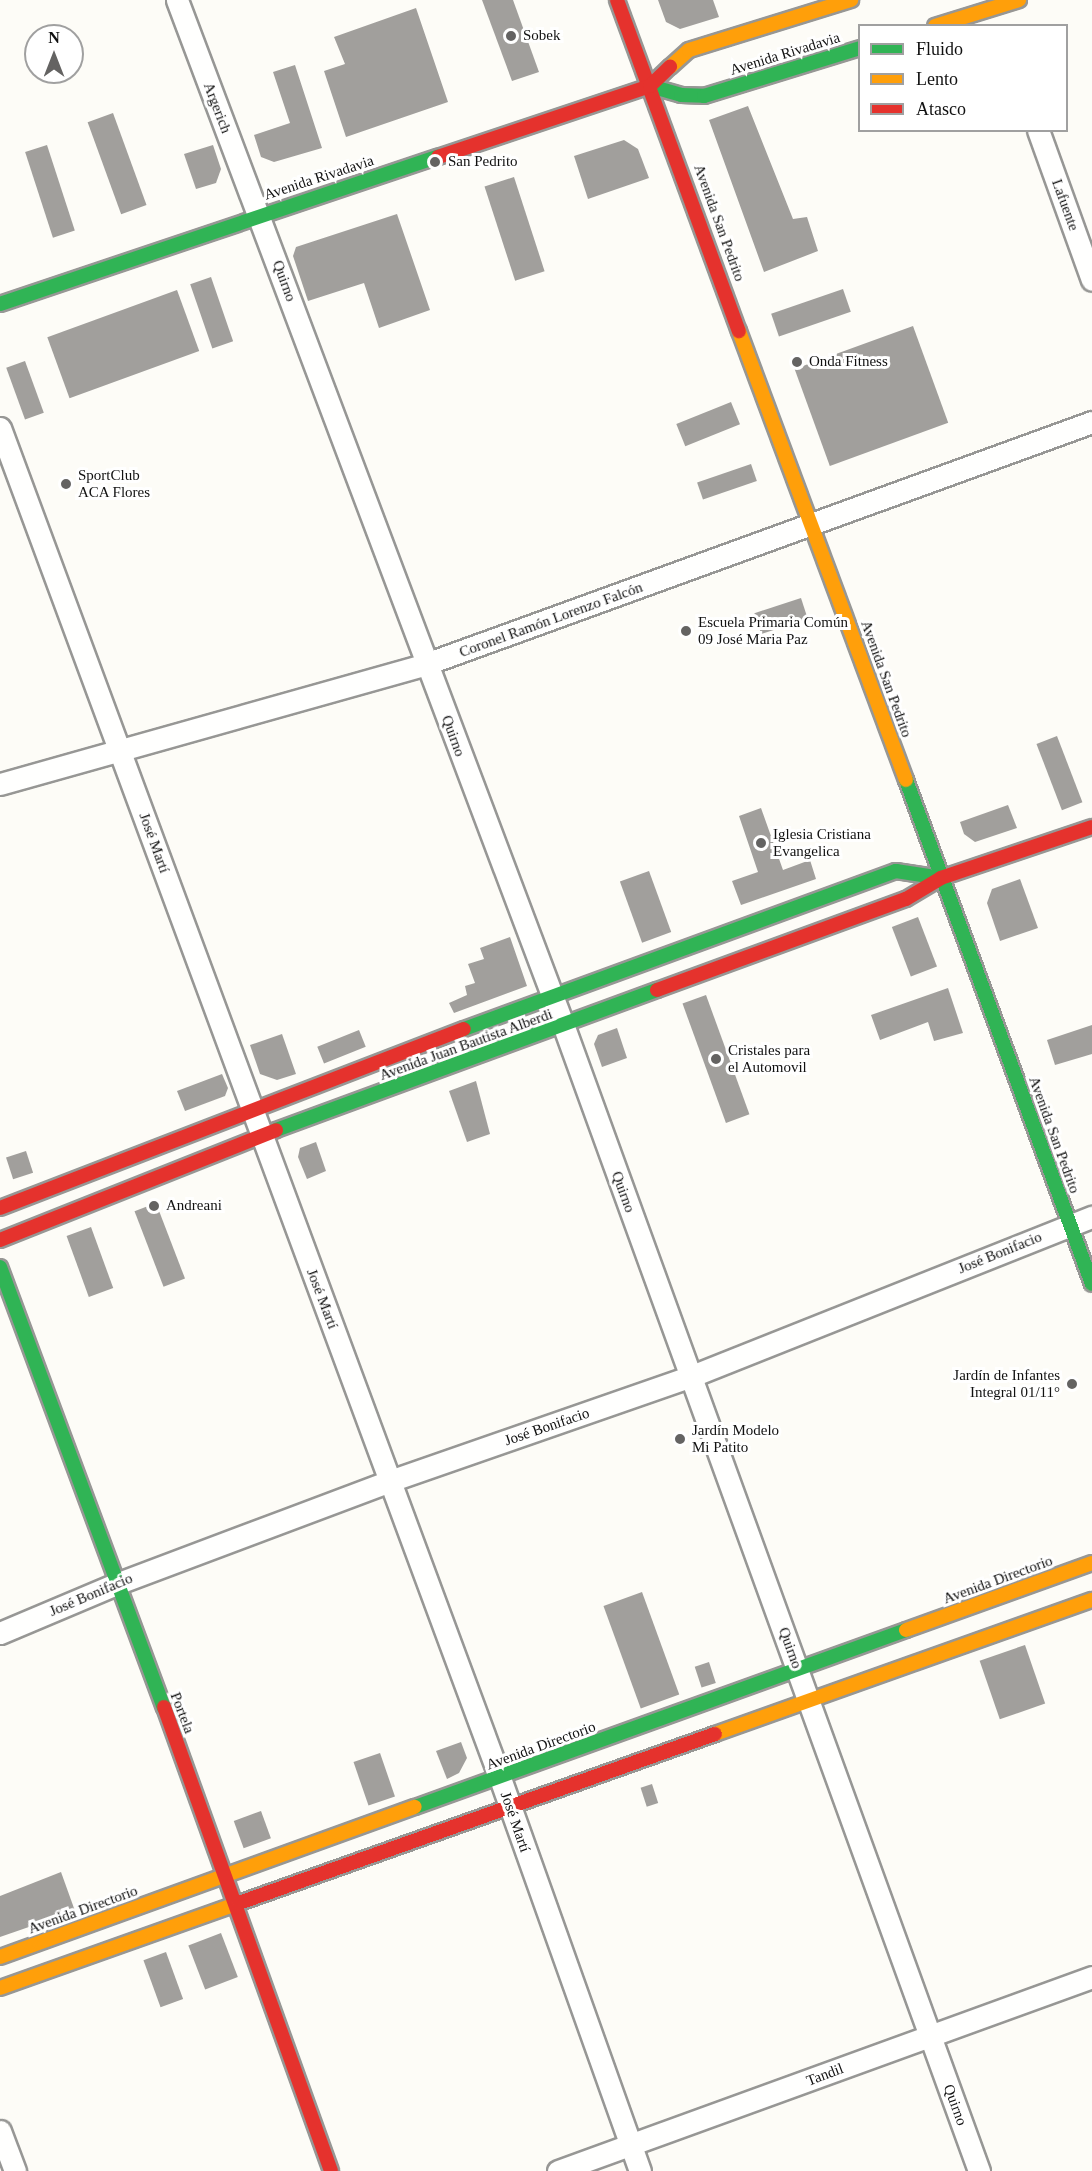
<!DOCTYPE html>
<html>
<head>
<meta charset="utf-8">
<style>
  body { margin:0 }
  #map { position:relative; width:1092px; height:2171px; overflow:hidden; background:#fdfcf7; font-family:"Times New Roman",serif }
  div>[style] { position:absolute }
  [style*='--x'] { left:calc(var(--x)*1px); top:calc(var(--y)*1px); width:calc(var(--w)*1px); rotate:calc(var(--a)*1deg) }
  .building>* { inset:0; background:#a19f9c; transform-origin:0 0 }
  .roads { filter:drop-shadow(2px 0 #979795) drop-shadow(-2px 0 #979795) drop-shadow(0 2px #979795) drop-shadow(0 -2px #979795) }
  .street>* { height:21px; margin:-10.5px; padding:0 10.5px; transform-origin:10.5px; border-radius:10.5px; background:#fffffe }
  .fast>* { height:14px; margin:-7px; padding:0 7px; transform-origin:7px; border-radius:7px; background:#30b455 }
  .slow>* { height:14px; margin:-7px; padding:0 7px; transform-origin:7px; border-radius:7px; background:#ff9f0a }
  .jam>* { height:14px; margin:-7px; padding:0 7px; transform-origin:7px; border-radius:7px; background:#e5322d }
  .dots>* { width:16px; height:16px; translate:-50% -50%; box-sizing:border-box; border:3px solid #fff; border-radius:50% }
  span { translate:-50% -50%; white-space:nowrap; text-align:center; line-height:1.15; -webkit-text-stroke:6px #fff; paint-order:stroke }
  .poi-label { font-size:15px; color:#111 }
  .left { translate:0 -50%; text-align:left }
  .right { translate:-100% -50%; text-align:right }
  .street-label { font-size:15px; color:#111 }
  .legend { position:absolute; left:858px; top:24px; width:210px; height:108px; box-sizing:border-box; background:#fff; border:2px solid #a0a0a0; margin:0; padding:8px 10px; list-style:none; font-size:18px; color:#111 }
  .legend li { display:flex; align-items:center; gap:12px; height:30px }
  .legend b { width:30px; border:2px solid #a0a0a0 }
  .north { position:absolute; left:24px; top:24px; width:60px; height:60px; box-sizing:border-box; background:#fff; border:2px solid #a0a0a0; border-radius:50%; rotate:0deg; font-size:16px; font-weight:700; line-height:24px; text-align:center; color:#111 }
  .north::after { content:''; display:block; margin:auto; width:21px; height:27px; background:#646362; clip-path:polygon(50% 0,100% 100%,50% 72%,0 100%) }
</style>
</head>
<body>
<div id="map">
  <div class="building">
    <i style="clip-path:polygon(482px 0,513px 0,539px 72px,512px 81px)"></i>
    <i style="clip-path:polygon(658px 0,713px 0,719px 17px,680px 29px,666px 22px)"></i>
    <i style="clip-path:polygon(416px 8px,448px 102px,346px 137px,324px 71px,345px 64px,334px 37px)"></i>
    <i style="clip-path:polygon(295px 65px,322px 148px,274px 162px,261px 157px,254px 135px,290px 123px,273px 72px)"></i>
    <i style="clip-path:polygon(748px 106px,793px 219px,807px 217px,818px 251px,764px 272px,709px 120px)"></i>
    <i style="left:113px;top:113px;width:98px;height:27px;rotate:70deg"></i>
    <i style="clip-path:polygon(624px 140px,638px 149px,649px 178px,588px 199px,574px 156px)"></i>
    <i style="left:47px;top:145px;width:90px;height:23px;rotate:72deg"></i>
    <i style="clip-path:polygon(213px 145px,221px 169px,216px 183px,196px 189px,184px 154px)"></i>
    <i style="left:514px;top:177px;width:99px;height:31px;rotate:72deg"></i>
    <i style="clip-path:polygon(397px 214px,430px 310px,379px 328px,364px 283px,308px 301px,293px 256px,296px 247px)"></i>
    <i style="left:211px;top:277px;width:68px;height:22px;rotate:71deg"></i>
    <i style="left:843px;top:289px;width:24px;height:76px;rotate:71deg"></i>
    <i style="left:177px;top:290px;width:65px;height:138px;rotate:70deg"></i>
    <i style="left:913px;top:326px;width:103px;height:126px;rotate:70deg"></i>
    <i style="left:25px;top:361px;width:55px;height:20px;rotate:70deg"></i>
    <i style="left:731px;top:402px;width:24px;height:59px;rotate:68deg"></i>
    <i style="left:751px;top:464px;width:18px;height:57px;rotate:71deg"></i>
    <i style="left:801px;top:598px;width:22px;height:49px;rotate:72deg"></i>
    <i style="left:1057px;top:736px;width:71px;height:22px;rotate:69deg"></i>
    <i style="clip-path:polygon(1008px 805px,1017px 828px,975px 842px,964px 834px,960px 822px)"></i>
    <i style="clip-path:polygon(761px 808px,783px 870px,810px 860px,816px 879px,741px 905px,732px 881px,758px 872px,739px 816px)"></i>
    <i style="left:649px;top:871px;width:65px;height:31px;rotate:70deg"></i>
    <i style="clip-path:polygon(1020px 879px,1038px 928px,1000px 941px,987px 903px,992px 889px)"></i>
    <i style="left:918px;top:917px;width:53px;height:28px;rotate:69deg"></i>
    <i style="clip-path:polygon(510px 937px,527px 986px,454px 1013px,449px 1003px,467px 995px,465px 986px,475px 983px,468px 964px,484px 959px,480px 948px)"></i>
    <i style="clip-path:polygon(948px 988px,963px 1033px,934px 1041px,928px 1022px,880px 1040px,871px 1015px)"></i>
    <i style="left:706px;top:995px;width:127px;height:25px;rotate:70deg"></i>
    <i style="clip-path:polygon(1092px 1025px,1092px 1054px,1055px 1065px,1047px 1040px)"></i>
    <i style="clip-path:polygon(617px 1028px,627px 1058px,602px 1067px,594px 1044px,598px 1035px)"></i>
    <i style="left:359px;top:1030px;width:18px;height:45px;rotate:68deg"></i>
    <i style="clip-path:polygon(282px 1034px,296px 1074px,277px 1080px,260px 1074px,250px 1045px)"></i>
    <i style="clip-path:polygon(222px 1074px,228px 1088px,225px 1096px,185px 1111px,177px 1091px)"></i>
    <i style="clip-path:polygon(476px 1081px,490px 1134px,467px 1142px,449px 1091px)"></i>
    <i style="clip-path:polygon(316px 1142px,326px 1171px,307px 1179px,298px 1157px,300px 1148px)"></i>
    <i style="left:26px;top:1151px;width:23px;height:21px;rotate:72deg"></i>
    <i style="left:156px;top:1203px;width:81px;height:23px;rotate:69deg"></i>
    <i style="left:91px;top:1227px;width:65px;height:26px;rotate:70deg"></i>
    <i style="left:642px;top:1592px;width:109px;height:41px;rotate:70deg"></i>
    <i style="left:1025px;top:1645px;width:62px;height:48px;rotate:71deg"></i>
    <i style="left:709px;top:1662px;width:22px;height:15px;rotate:72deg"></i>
    <i style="clip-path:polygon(461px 1742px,467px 1758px,459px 1773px,447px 1779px,436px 1751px)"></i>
    <i style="left:380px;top:1753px;width:46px;height:28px;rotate:71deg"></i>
    <i style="left:652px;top:1784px;width:20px;height:12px;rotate:72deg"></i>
    <i style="left:261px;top:1811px;width:29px;height:29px;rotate:70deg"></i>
    <i style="clip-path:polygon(61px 1872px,75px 1911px,0 1937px,0 1896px)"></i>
    <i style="left:221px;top:1933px;width:47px;height:35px;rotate:69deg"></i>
    <i style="left:166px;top:1952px;width:50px;height:24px;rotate:70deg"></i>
  </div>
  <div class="roads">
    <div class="street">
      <i style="--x:177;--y:0;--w:1097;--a:69.35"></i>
      <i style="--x:564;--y:1027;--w:1217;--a:70.06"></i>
      <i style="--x:1038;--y:130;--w:159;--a:70.2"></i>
      <i style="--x:0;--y:428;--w:1440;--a:69.68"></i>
      <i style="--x:500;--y:1778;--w:417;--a:70.4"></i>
      <i style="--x:0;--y:784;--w:443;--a:-15.7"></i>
      <i style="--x:426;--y:664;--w:709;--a:-19.97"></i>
      <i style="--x:0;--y:1633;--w:126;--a:-22.9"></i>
      <i style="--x:116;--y:1584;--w:293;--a:-20.6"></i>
      <i style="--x:390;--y:1481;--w:317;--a:-19.2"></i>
      <i style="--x:689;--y:1377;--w:434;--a:-21.7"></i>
      <i style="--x:0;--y:2131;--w:43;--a:69.4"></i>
      <i style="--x:558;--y:2171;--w:568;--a:-19.97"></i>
    </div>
    <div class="fast">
      <i style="--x:650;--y:86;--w:32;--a:16"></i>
      <i style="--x:681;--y:95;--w:23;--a:2"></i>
      <i style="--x:704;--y:96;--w:163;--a:-17.1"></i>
      <i style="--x:0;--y:304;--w:462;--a:-18.6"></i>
      <i style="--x:906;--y:780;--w:537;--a:69.74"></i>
      <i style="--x:464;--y:1029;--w:460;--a:-20.1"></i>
      <i style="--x:896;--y:871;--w:46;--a:8.8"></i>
      <i style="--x:276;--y:1130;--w:406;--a:-20.2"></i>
      <i style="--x:0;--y:1267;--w:470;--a:69.6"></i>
      <i style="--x:415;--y:1807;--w:522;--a:-19.82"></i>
    </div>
    <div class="slow">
      <i style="--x:935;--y:26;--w:88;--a:-17.2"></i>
      <i style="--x:670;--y:67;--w:25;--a:-42"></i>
      <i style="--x:689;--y:50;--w:170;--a:-17.2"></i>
      <i style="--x:739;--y:331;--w:479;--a:69.6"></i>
      <i style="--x:906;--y:1630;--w:198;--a:-19.8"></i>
      <i style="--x:715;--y:1734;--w:400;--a:-19.6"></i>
      <i style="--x:0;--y:1957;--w:441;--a:-19.9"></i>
      <i style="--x:0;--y:1988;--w:254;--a:-19.6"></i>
    </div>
    <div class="jam">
      <i style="--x:617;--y:0;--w:353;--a:69.8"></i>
      <i style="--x:438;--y:157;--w:224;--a:-18.5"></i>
      <i style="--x:650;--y:86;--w:28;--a:-44"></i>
      <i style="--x:657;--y:990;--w:265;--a:-20.1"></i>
      <i style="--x:906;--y:899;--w:41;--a:-31"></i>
      <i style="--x:941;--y:878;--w:159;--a:-18.7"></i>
      <i style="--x:0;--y:1208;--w:497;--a:-21.1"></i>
      <i style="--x:0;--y:1240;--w:297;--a:-21.7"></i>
      <i style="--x:164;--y:1707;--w:493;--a:70.2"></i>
      <i style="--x:239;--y:1903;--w:505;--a:-19.55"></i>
    </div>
  </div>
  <div class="dots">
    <i style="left:511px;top:36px;background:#646362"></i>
    <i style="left:435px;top:162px;background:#646362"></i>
    <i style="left:797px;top:362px;background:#646362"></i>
    <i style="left:66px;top:484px;background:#646362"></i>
    <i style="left:686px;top:631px;background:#646362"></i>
    <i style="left:761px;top:843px;background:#646362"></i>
    <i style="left:716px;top:1059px;background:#646362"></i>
    <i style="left:154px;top:1206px;background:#646362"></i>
    <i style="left:1072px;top:1384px;background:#646362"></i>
    <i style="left:680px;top:1439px;background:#646362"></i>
  </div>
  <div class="poi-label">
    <span class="left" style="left:523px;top:36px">Sobek</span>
    <span class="left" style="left:448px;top:162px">San Pedrito</span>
    <span class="left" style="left:809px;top:362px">Onda Fitness</span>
    <span class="left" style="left:78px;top:484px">SportClub<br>ACA Flores</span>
    <span class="left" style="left:698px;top:631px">Escuela Primaria Común<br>09 José Maria Paz</span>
    <span class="left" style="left:773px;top:843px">Iglesia Cristiana<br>Evangelica</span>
    <span class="left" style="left:728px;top:1059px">Cristales para<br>el Automovil</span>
    <span class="left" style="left:166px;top:1206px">Andreani</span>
    <span class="right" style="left:1060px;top:1384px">Jardín de Infantes<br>Integral 01/11°</span>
    <span class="left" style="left:692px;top:1439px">Jardín Modelo<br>Mi Patito</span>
  </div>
  <div class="street-label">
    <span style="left:785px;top:54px;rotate:-17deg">Avenida Rivadavia</span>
    <span style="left:217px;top:108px;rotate:69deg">Argerich</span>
    <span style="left:319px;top:178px;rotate:-18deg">Avenida Rivadavia</span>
    <span style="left:1065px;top:205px;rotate:70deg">Lafuente</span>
    <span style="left:719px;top:223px;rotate:70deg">Avenida San Pedrito</span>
    <span style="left:284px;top:281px;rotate:70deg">Quirno</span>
    <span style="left:551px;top:620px;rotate:-20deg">Coronel Ramón Lorenzo Falcón</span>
    <span style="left:886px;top:679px;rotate:70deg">Avenida San Pedrito</span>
    <span style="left:453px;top:736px;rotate:70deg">Quirno</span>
    <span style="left:154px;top:843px;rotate:70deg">José Martí</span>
    <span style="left:466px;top:1045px;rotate:-20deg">Avenida Juan Bautista Alberdi</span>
    <span style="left:1054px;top:1135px;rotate:70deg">Avenida San Pedrito</span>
    <span style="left:623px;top:1192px;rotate:70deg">Quirno</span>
    <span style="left:1000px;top:1253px;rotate:-22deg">José Bonifacio</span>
    <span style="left:322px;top:1299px;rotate:69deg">José Martí</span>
    <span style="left:547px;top:1427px;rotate:-19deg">José Bonifacio</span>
    <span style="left:998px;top:1580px;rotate:-20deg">Avenida Directorio</span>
    <span style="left:91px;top:1595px;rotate:-23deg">José Bonifacio</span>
    <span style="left:790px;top:1648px;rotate:70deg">Quirno</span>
    <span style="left:182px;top:1713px;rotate:69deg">Portela</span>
    <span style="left:541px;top:1746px;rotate:-20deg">Avenida Directorio</span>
    <span style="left:515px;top:1822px;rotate:71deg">José Martí</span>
    <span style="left:83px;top:1910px;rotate:-20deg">Avenida Directorio</span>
    <span style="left:825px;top:2075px;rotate:-21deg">Tandil</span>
    <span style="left:955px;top:2105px;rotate:70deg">Quirno</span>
  </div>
  <ul class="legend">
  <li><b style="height:8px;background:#30b455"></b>Fluido</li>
  <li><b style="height:8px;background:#ff9f0a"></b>Lento</li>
  <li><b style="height:8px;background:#e5322d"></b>Atasco</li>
  </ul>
  <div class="north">N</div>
</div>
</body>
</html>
